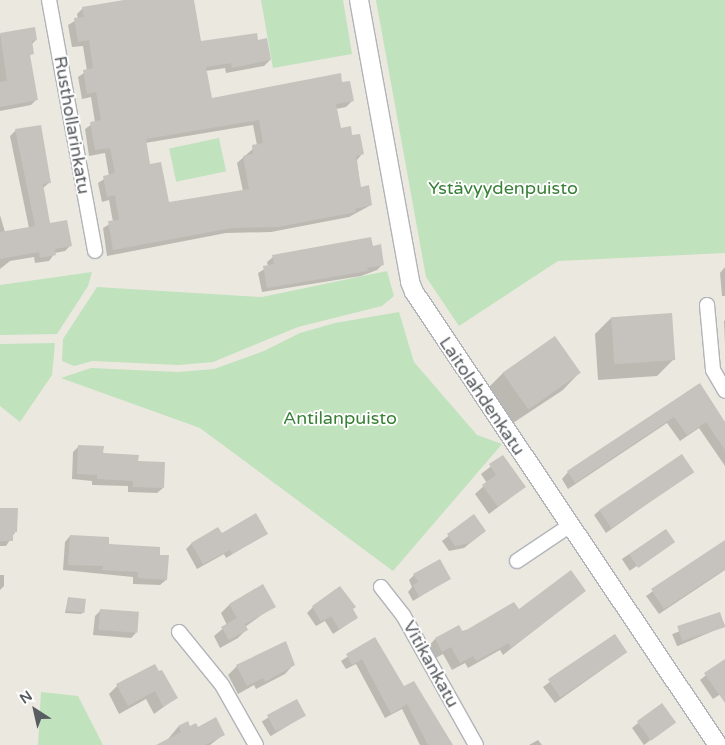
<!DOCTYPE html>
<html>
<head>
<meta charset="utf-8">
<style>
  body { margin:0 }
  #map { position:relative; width:725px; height:745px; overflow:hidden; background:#ebe8e0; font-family:"Varela Round",sans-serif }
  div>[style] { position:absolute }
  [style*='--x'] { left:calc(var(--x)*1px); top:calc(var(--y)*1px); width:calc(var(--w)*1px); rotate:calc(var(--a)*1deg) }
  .green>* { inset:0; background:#c0e2bd; transform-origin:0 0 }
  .shadow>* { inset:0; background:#0003; transform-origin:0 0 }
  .building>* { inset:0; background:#c6c3be; transform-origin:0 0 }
  .roads { filter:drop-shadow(1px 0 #b1b4b8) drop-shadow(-1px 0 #b1b4b8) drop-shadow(0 1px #b1b4b8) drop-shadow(0 -1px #b1b4b8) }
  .minor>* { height:14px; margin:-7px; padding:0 7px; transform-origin:7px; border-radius:7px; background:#fff }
  .tertiary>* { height:18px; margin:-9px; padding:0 9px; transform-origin:9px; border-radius:9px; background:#fff }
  span { translate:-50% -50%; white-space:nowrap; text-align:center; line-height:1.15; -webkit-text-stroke:4px #fff; paint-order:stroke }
  .street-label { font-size:18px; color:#595d61 }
  .park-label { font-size:18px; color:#3a8138 }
  .north { position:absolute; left:10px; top:685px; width:50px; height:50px; -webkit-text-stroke:4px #fff; paint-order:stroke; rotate:325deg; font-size:14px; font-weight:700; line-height:20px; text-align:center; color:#595d61 }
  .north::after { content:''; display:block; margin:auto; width:18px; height:22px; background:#595d61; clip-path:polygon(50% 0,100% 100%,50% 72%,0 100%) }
</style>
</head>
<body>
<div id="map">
  <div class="green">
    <i style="clip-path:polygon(261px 0,343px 0,352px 54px,273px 68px)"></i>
    <i style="clip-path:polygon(376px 0,725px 0,725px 253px,558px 261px,459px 326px,426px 277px)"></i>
    <i style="left:219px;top:138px;width:34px;height:51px;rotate:78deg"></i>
    <i style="clip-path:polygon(387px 271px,394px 296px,382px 306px,298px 327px,213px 362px,179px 365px,92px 361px,74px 366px,62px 361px,63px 339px,97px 287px,262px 297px)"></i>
    <i style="clip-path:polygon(92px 272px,88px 286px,57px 334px,0 335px,0 285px)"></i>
    <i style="clip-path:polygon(399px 312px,414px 362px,477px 435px,502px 444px,393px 571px,200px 428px,61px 378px,91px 368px,178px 372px,214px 369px,264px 351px,300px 333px,335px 323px)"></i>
    <i style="clip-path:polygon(55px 343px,52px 375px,20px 422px,0 406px,0 344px)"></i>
    <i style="clip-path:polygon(41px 692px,78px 696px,103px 745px,38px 745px)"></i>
  </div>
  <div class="shadow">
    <i style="clip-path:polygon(evenodd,134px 0,193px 0,200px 42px,257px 41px,270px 60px,264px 66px,226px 73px,225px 68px,206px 71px,211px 99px,341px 84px,352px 101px,346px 107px,336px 109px,340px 130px,351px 137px,362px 154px,357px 160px,360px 188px,371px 205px,349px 217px,271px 232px,226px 233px,107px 256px,103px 228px,113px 222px,109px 200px,102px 202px,98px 183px,109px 176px,105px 153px,89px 156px,85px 129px,95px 122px,91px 97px,82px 99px,78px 77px,87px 71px,83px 46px,72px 47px,68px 25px,78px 19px,77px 14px,83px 8px,134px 0,253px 125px,257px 145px,237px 163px,243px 191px,168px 203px,149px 166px,145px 143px,253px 125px)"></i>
    <i style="clip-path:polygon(34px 28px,36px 40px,31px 45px,32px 53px,29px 57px,36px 100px,31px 105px,0 111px,0 34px)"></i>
    <i style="clip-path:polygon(16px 130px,50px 182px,43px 188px,49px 225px,70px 246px,65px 251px,55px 253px,49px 261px,35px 263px,34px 257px,10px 261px,0 269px,0 215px,5px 232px,29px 228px,10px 136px)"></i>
    <i style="clip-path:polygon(372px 247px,383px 264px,377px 270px,361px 276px,262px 292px,258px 273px,268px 267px,267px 262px,273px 257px)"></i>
    <i style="clip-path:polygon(725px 267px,725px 296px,722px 296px,720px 273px)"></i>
    <i style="clip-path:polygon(611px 318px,674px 359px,657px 376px,598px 380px,595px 334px)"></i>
    <i style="clip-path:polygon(725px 320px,725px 344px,724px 321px)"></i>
    <i style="clip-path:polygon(555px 338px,579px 373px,563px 390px,510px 425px,486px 390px,503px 373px)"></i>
    <i style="clip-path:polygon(699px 384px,725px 423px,725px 466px,699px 428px,680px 441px,667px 423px,568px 489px,562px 479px,568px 472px)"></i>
    <i style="clip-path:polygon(79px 446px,137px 462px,163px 488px,157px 493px,128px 492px,128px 486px,92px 485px,92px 481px,72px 479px,73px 452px)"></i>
    <i style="clip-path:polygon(503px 457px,524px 487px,489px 514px,475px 494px,487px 483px,481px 474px)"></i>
    <i style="clip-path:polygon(692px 472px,606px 533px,594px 515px,600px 510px)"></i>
    <i style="clip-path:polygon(0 509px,16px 531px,6px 546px,0 546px)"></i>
    <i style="clip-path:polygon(474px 516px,485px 531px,464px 548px,449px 551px,442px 541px)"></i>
    <i style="left:665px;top:530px;width:14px;height:52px;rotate:56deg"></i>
    <i style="clip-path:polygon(266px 534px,226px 558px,224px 554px,197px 569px,186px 549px,191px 544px)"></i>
    <i style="clip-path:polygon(70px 536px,159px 556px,166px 580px,160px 585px,133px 584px,133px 577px,63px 570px,65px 542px)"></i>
    <i style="clip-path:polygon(725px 541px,725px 570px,659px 614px,646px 596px)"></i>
    <i style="clip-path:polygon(0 575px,4px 575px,4px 586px,0 590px)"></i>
    <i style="clip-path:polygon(414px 575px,450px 578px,413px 601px,408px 592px,412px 587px,409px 580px)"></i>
    <i style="clip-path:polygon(68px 598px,84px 612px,81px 614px,65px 613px)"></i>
    <i style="clip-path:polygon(576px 598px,503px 655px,500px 650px,468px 668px,465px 663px,452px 670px,443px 654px,434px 659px,428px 647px,435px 639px)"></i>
    <i style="clip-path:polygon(229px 605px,274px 606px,245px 627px,246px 630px,238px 638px,220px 648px,214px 636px,227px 625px,221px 613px)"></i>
    <i style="clip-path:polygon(313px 607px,352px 610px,357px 618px,333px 634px,325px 621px,316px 626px,307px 613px)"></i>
    <i style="clip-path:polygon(100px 611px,136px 633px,131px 638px,93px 635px,95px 616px)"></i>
    <i style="left:720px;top:614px;width:13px;height:52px;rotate:67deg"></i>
    <i style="clip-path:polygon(614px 635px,620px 657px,555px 703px,543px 687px)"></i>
    <i style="clip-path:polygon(375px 639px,404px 688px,451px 745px,420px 745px,402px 709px,385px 718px,356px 664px,346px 669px,341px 661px)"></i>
    <i style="clip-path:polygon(285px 643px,293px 665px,285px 674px,256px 689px,254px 685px,238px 694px,228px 675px,237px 666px)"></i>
    <i style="clip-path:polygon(725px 660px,725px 691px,713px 699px,700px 680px)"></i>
    <i style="clip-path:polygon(154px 665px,176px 698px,154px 714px,146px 699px,119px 714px,109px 694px,117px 686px)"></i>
    <i style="left:296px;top:701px;width:17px;height:40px;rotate:59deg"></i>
    <i style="clip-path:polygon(674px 722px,644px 745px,632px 728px,638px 723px)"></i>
    <i style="clip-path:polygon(187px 723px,190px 727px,223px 735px,210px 745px,163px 745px,178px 727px)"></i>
    <i style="clip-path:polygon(538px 740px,542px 745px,529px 745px)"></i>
  </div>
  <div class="building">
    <i style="clip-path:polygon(evenodd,124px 0,194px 0,201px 41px,257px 33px,258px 40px,267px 38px,271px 60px,232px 68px,231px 63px,206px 67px,212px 98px,341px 73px,342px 82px,350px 81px,354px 101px,336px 104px,341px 128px,351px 126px,352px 135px,360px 134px,364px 154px,356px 156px,361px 187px,369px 185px,372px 205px,355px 209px,356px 212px,278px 227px,232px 228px,113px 250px,108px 221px,119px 220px,115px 195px,107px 197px,103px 176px,115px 173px,110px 148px,95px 150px,90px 122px,101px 120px,96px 92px,87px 94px,83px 70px,93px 68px,89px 40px,78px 42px,74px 18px,84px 17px,82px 7px,124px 0,259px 120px,263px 143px,252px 145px,253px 154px,243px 156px,249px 189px,169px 202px,161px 162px,150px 164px,146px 139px,259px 120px)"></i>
    <i style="clip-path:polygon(35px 27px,37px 40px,32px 41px,34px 54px,30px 55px,38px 100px,0 107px,0 82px,7px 81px,0 33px)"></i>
    <i style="clip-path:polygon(41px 125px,51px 183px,43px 184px,50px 223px,67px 220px,72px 246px,55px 249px,56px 255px,40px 258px,39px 252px,0 259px,0 232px,35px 226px,15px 129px)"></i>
    <i style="clip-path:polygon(371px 237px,373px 246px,381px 244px,384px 265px,367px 268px,368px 271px,267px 288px,263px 266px,274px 264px,272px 255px)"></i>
    <i style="left:672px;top:313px;width:47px;height:61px;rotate:86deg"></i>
    <i style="left:555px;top:336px;width:45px;height:64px;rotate:55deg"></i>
    <i style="clip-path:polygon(700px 383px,725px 422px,725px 450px,706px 422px,687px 435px,674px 417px,575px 483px,567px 471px)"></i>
    <i style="clip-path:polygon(78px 445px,104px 446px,103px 453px,139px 455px,138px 461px,165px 462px,164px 488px,133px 487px,133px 481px,97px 479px,97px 475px,77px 474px)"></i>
    <i style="left:682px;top:454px;width:22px;height:100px;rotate:56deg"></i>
    <i style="clip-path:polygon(503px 455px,526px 487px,498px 507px,482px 485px,496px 475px,489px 464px)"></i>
    <i style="clip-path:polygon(0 508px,18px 508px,17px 532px,13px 532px,13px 541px,0 541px)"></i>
    <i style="clip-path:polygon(256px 513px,268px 534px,232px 554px,230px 550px,203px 564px,191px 543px,218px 527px,222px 533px)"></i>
    <i style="clip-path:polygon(474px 514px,486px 531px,470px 543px,455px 546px,447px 534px)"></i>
    <i style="left:666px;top:529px;width:16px;height:45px;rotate:55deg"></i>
    <i style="clip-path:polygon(70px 535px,109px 537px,109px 544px,160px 547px,160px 555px,169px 555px,167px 580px,138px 578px,138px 572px,102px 570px,103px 566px,68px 565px)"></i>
    <i style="clip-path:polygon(725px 540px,725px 569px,664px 609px,651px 589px)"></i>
    <i style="clip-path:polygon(440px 559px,451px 579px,419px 597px,413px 585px,418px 582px,413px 574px)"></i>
    <i style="clip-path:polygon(571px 570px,586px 591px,511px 648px,509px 643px,476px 661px,473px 656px,460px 663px,451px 647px,442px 652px,435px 638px,459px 625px,463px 632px,514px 602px,519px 609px)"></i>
    <i style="clip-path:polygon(263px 584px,276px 607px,245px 624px,248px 630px,229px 640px,221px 627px,237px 618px,229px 604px)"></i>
    <i style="clip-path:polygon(340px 586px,356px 607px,353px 609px,358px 618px,339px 629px,331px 616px,321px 622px,312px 606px)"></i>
    <i style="left:68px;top:597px;width:18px;height:14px;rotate:6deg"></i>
    <i style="left:100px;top:609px;width:39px;height:21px;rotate:4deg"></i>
    <i style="left:720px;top:612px;width:16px;height:45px;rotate:72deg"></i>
    <i style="left:615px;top:634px;width:22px;height:81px;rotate:56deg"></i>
    <i style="clip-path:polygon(375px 637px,404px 686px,414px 681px,453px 745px,428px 745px,407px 704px,391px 714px,362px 659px,352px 665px,346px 654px)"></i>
    <i style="clip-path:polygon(286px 641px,295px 665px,265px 682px,263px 678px,247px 686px,236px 665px)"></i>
    <i style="clip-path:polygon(725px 659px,725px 703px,704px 673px)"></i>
    <i style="clip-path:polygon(155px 664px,159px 671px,162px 670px,178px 698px,163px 707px,155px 691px,128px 706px,116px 684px)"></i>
    <i style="left:297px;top:699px;width:19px;height:34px;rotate:62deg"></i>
    <i style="left:662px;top:703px;width:24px;height:31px;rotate:54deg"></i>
    <i style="clip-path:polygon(216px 717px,225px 735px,205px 745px,156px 745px,181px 732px,178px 726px,188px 721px,190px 726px,196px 723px,198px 727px)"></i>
  </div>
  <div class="roads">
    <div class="minor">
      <i style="--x:49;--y:0;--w:255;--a:79.6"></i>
      <i style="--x:707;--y:305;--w:65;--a:84.7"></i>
      <i style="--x:713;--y:370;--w:24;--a:60"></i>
      <i style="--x:517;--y:561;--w:63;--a:-33.9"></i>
      <i style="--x:381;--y:587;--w:36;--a:52"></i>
      <i style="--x:403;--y:615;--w:149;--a:60.7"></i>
      <i style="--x:179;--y:632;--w:68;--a:50.9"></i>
      <i style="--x:222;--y:685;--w:69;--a:60.5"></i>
    </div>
    <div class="tertiary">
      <i style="--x:359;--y:0;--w:287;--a:79.7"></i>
      <i style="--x:410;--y:282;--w:11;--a:68"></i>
      <i style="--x:414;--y:292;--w:546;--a:56.14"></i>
    </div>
  </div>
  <div class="street-label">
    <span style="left:72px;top:125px;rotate:80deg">Rusthollarinkatu</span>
    <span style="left:482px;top:396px;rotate:56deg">Laitolahdenkatu</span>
    <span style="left:431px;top:664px;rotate:61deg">Vitikankatu</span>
  </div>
  <div class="park-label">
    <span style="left:503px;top:188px">Ystävyydenpuisto</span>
    <span style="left:340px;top:418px">Antilanpuisto</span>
  </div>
  <div class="north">N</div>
</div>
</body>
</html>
